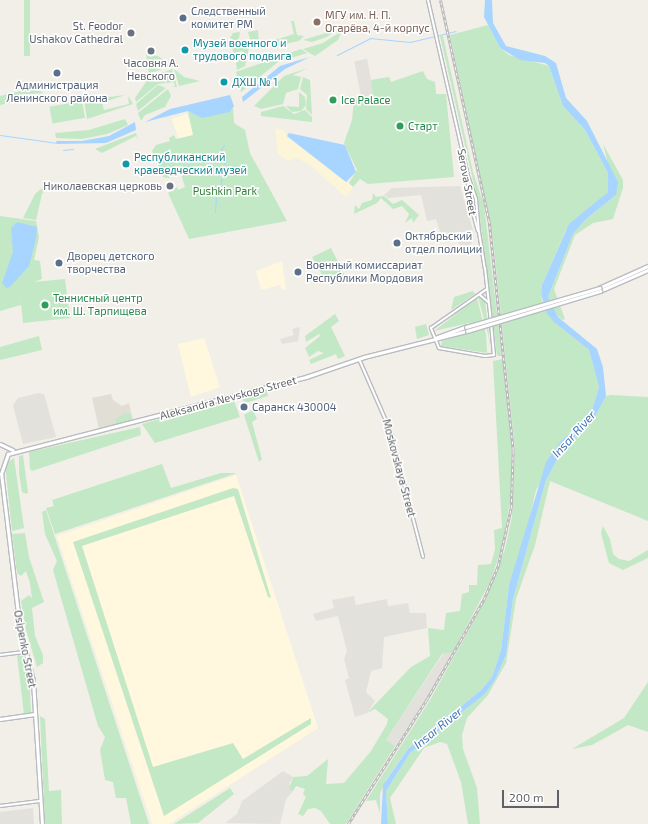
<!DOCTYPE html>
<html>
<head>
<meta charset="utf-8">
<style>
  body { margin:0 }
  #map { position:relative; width:648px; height:824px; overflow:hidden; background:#f1efe7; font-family:"Exo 2",sans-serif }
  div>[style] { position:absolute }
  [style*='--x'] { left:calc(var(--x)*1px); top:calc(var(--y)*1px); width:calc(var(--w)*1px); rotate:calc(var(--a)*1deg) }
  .commercial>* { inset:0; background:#fff8de; transform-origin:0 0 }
  .industrial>* { inset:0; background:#e2e1db; transform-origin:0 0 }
  .round { border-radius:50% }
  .education>* { inset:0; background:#e1ded5 }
  .green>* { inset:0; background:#c3e8c5; transform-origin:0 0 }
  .sand>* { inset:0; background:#fcf5d7 }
  .water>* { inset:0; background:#a8d5ff }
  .stream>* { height:1px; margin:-0.5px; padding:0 0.5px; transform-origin:0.5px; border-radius:0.5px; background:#a8d5ff }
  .roads { filter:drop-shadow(1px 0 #b9bcc0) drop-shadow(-1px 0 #b9bcc0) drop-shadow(0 1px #b9bcc0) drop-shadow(0 -1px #b9bcc0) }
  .tertiary>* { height:2px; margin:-1px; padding:0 1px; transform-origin:1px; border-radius:1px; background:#fff }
  .secondary>* { height:2.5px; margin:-1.25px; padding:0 1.25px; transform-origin:1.25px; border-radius:1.25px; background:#fff }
  .rail>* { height:2.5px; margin-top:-1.25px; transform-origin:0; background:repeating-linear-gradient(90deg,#fff 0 3px,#b7b8b8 0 6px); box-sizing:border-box; border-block:1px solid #b7b8b8 }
  .bridges { filter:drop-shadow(1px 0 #babdc2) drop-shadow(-1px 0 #babdc2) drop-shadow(0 1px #babdc2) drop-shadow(0 -1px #babdc2) }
  .secondary-bridge>* { height:2.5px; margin:-1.25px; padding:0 1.25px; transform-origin:1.25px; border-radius:1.25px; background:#fff }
  .dots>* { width:11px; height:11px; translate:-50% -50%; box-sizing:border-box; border:2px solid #fff; border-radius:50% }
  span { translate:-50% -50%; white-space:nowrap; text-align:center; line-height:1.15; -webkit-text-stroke:3px #fff; paint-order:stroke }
  .service-label { font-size:11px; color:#4e5e75 }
  .left { translate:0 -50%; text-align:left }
  .education-label { font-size:11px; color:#785e54 }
  .worship-label { font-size:11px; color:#5b616d }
  .right { translate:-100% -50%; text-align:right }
  .culture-label { font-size:11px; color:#0d838f }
  .leisure-label { font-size:11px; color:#27864d }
  .street-label { font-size:11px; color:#5e6267 }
  .park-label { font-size:11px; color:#32823a }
  .water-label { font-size:12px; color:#4174b5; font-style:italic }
  .scale { position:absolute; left:502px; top:790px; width:57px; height:18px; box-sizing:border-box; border:2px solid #5e6267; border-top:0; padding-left:5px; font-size:12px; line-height:14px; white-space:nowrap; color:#5e6267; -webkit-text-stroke:3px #fff; paint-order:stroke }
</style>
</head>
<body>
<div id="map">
  <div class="commercial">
    <i style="left:187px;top:114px;width:22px;height:16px;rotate:72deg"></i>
    <i style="clip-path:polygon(282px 261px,286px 289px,282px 290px,280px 285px,261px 290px,256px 271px)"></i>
    <i style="clip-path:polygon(204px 338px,220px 387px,191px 397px,178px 344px)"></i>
    <i style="clip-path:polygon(236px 475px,318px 728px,169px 824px,152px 824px,57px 536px)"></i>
  </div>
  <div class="industrial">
    <i style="left:367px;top:59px;width:37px;height:13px;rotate:79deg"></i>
    <i style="clip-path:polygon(460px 186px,473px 230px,455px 233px,440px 232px,436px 219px,427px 221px,421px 195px,388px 198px,384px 195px,392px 188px)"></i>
    <i class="round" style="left:458px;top:233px;width:14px;height:14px"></i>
    <i style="clip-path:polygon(300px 327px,298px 341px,282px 344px,280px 339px,294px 335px,292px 329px)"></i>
    <i style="clip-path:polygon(38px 393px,44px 394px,56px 437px,23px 444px,13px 405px,18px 398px)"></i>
    <i style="clip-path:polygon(354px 596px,356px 605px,387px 599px,388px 606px,408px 603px,410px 613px,426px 613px,427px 628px,384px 637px,382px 668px,371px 671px,366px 692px,375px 701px,367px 713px,355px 717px,345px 680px,349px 678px,344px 659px,347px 651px,338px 616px,316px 621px,313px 614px,334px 608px,332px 600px)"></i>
    <i style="clip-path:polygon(450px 651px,453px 652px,427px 698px,395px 746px,386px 740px,443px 654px)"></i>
    <i style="clip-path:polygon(283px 771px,293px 777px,289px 784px,293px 791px,286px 799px,280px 824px,225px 823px,237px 814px,242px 801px)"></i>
    <i style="clip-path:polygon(33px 808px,34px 824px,0 824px,0 812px)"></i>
  </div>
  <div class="education">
    <i style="clip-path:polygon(111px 394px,113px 400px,122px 406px,129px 403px,133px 421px,99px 429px,92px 398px)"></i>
  </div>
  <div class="green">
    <i style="left:24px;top:0;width:6px;height:56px"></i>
    <i style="clip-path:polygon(291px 21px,294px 21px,297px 35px,304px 36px,299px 41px,275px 46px,272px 41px,294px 34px)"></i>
    <i style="clip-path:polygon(488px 25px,500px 48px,509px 55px,549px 66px,563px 106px,585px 130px,608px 173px,608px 192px,566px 230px,542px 285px,541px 294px,543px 304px,563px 329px,589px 350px,599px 387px,593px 407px,584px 421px,570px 432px,536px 490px,525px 538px,509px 585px,501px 650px,492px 677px,480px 691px,408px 749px,386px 780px,380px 794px,380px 813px,376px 800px,366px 801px,430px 700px,486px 599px,505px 549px,512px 517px,515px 449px,493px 239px,450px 35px)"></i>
    <i style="clip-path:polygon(258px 30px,259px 45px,249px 48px,245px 66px,237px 70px,236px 63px,245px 54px,242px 51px,234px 53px,230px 44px,234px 40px,230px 38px,233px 33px,240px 32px,238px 42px,246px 46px,251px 42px,248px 32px)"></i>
    <i style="clip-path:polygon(336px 30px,327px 37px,312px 42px,303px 40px)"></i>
    <i style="clip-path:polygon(342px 31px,338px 40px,315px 56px,303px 49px,323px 43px)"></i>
    <i style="clip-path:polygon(440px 36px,443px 36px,473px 172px,484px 205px,502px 356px,497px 356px,478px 202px)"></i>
    <i style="clip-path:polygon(301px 49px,307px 53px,278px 62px,241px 92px,236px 72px)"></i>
    <i style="clip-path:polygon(146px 53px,160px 57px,169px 66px,149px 74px)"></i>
    <i style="clip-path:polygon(308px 68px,293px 75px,301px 77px,298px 89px,286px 93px,283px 104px,261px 109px,254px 106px,284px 76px)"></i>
    <i style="clip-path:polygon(172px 69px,177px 87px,171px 87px,175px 86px,174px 82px,158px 84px,136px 102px,135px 98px,148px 79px)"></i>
    <i style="clip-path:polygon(174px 69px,184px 77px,200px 81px,179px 86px)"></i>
    <i style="clip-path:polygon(423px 71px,427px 79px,435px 82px,436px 94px,446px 94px,454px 177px,368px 184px,360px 179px,353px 187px,349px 183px,357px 170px,344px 143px,352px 120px,354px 100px,373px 96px,371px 80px,389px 77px,391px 82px)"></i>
    <i style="clip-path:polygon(303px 77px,310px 80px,312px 115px,306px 109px,307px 95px,300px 89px)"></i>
    <i style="clip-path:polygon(158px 85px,166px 88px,138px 111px,136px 104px)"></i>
    <i style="clip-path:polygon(33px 88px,44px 93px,16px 95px,13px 102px,0 105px,0 96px)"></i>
    <i style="clip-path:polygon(168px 89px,171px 96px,165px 107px,145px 115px,141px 121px,138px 113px)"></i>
    <i style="clip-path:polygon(299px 92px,305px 97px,306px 105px,301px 111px,292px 112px,286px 106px,299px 107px)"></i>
    <i style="clip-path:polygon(125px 95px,102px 103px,104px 110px,129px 104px,128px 96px,133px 104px,87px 119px,84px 100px)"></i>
    <i style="left:82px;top:101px;width:17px;height:33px;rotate:80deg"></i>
    <i style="clip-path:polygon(283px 106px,294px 114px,305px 110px,312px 117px,312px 122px,261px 116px,261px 112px)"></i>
    <i style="clip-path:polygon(233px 107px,234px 123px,245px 130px,250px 153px,287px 221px,189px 239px,168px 193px,177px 187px,178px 190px,185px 187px,181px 174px,178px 172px,169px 178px,163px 177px,152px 151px,156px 145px,170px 141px,169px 138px,174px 135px,176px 139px,193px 135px,188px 111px,231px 111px)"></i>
    <i style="clip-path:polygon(125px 119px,128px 125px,107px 134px,82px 139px,56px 138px,55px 133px,89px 130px)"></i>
    <i style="clip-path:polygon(136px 133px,138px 140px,136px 136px,102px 153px,95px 149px)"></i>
    <i style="clip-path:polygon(603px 144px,623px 180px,623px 188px,613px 219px,593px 223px,575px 235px,554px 289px,565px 319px,562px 320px,554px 312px,548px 297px,573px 234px,585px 220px,616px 195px)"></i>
    <i style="clip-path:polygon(53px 179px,42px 194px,36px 220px,23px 218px,35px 194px)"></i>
    <i style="clip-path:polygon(373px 193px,376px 197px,384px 196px,393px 204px,402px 200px,419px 215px,413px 223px,412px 218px,405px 223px,409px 214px,402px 206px,393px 209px,381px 198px,377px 203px,354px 214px,355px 205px,359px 209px,362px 203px,372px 200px)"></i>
    <i style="clip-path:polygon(0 216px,36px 221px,39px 237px,34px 260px,40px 261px,42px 279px,34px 282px,65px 279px,70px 318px,23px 323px,19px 284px,21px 305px,0 311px)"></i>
    <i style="clip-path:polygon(331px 248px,345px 276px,325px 280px,312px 257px)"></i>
    <i style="clip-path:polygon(473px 291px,475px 294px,451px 310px,454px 297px)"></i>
    <i style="clip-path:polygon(478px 297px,485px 300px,491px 353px,488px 334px)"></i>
    <i style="clip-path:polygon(477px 298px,486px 334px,487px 353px,441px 346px,442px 341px,472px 332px,469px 323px,434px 331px)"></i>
    <i style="clip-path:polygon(335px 314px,339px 321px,331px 327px,345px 356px,338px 359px,336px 354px,311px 364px,309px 360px,324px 353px,318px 351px,309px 357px,305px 348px,320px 336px,319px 334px,306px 342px,305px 336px)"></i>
    <i style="clip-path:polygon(426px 324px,429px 335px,417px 339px,415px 327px)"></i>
    <i style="clip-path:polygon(39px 336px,42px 350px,0 360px,0 347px)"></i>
    <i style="clip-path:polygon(503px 359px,512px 449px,511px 496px,502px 547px,490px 582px,453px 652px,442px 654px,386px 740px,395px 746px,346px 824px,330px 824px,321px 811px,315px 808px,308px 809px,303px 816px,298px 814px,306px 797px,303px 794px,305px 789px,296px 786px,293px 791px,289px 789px,293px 777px,307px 776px,328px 759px,326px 784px,344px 783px,371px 751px,387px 724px,388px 719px,375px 709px,367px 713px,411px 667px,430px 656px,428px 628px,444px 630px,446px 613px,460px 611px,462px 594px,469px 592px,469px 585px,477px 585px,478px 565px,491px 564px,495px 549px,494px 530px,502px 528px,493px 361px)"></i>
    <i style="clip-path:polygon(267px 390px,268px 396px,245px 403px,242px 399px)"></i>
    <i style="clip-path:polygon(611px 395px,648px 397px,648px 521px,550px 481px,535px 545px,516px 599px,506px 663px,488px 695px,467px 718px,462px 735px,463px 749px,477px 788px,480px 824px,468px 824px,461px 782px,447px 744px,440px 742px,424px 748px,390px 798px,396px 824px,388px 824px,386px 791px,410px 753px,485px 694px,495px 680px,506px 655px,513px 599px,546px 480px,564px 447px,595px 417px,606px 396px)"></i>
    <i style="clip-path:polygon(234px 401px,240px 417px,155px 443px,142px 424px,160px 419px,161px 422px)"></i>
    <i style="clip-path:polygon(253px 410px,257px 419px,252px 422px,262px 459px,259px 462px,244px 415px)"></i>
    <i style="clip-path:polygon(125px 413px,131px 414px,133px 420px,117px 425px,115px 420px)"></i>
    <i style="clip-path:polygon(140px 427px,141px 435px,32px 471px,30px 469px,29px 452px)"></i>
    <i style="clip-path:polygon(23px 455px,28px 493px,26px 494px,22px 492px,19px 473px,19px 456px)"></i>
    <i style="clip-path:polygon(14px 458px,24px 528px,12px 531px,5px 464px)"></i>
    <i style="clip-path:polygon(162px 464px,171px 488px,221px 473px,237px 473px,55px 534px,46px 508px,54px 506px,52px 500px)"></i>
    <i style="clip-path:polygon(233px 488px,238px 489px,271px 598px,268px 597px,234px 496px,82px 546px,153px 767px,233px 743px,243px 759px,311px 718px,311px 724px,164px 816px,73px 542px)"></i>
    <i style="clip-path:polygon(46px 510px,149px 824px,131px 824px,126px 798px,116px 798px,113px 782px,105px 780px,100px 750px,105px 737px,98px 726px,53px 570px,57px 561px,45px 534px,42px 512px)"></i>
    <i style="clip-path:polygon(603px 526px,610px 539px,613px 554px,619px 559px,629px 561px,648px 550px,648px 558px,623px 570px,609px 563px,601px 533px)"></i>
    <i style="clip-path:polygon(25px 533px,29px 557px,44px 602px,32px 608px,35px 636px,43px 655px,43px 663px,37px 667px,26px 630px,21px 601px,29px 595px,32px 598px,30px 583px,26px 571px,21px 576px,17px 573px,12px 534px)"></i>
    <i style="clip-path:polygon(17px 655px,23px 656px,29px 674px,31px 713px,24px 714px)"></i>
    <i style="clip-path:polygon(648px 682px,648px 732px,628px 725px,592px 745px,572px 749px,624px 718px)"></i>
    <i style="clip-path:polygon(40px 716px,45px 719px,49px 791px,61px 790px,62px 824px,45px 824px)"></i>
    <i style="clip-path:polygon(230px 788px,234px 794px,198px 823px,174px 824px)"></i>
  </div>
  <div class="sand">
    <i style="clip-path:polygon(275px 128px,285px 131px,287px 137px,353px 187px,346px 197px,309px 164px,296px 158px,289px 161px,278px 154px)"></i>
  </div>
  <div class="water">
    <i style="clip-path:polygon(485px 0,492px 0,493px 23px,506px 46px,545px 56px,556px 63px,566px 98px,587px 121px,618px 182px,616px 195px,585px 220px,573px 234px,548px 297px,558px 317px,597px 349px,603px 367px,606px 396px,595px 417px,564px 447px,546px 480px,513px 599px,506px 655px,495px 680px,485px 694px,410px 753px,386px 791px,388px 824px,381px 824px,383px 785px,408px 749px,480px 691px,492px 677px,501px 650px,509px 585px,546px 462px,561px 441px,584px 421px,593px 407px,599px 387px,589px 350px,554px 322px,547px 314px,541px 294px,542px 285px,569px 224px,608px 192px,608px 173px,585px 130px,563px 106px,549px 66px,545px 63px,520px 60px,500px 48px,484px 17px)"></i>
    <i style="clip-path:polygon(310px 57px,285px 69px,243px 102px,242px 97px,280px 66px)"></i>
    <i style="clip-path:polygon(230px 95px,234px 106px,230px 112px,202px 118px,188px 111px,145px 122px,170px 109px)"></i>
    <i style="clip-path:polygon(135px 122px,136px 130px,106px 143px,57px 144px,56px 141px,82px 141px,109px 136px)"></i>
    <i style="clip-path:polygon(289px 133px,345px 145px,356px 172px,346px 182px,287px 136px)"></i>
    <i style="clip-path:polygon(17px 222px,37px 227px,36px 239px,29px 266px,10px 287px,6px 288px,2px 283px,13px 252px,11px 228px)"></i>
  </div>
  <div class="stream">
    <i style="--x:337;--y:55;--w:37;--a:-27"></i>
    <i style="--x:370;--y:38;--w:40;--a:5.7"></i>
    <i style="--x:410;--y:42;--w:47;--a:-13.4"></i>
    <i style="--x:0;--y:135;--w:58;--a:8"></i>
    <i style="--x:63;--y:150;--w:10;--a:-6"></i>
    <i style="--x:224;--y:164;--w:14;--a:-102"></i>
    <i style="--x:221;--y:150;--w:6;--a:-59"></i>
    <i style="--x:220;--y:186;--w:20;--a:-79"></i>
    <i style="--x:218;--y:192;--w:4;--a:-76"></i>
    <i style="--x:215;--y:212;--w:14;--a:-86"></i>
  </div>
  <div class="roads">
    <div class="tertiary">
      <i style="--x:428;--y:0;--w:180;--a:77.2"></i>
      <i style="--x:468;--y:176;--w:24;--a:71"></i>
      <i style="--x:476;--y:199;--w:33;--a:85"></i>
      <i style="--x:479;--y:232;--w:36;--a:81"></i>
      <i style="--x:485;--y:268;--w:45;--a:83.7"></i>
      <i style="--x:490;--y:313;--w:42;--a:84.6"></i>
      <i style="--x:494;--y:355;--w:9;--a:174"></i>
      <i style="--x:485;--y:356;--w:47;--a:-170.1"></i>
      <i style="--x:439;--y:348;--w:22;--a:-112"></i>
      <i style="--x:431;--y:328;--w:68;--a:-34.9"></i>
      <i style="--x:468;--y:179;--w:19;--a:87"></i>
      <i style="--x:469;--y:198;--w:34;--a:75"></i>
      <i style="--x:480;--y:295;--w:11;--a:41"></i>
      <i style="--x:359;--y:359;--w:77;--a:66.4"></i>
      <i style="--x:390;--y:430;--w:131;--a:75.4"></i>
      <i style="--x:0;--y:655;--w:26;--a:-7"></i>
      <i style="--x:0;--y:806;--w:40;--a:-7.1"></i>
    </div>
    <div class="secondary">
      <i style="--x:599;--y:288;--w:54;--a:-24.2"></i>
      <i style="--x:600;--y:291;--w:52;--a:-23.6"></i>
      <i style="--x:435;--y:338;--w:33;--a:-20"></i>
      <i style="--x:0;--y:444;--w:14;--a:25"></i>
      <i style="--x:0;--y:719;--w:35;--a:-8"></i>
      <i style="--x:42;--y:824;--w:143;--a:-93.6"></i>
      <i style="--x:33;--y:681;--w:53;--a:-104.3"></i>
      <i style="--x:20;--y:630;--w:157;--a:-96.9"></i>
      <i style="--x:1;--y:474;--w:21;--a:-71"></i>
      <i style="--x:8;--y:454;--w:308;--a:-14.5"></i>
      <i style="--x:306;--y:377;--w:61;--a:-19"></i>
      <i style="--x:364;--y:357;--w:106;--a:-14.2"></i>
    </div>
  </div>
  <div class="rail">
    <i style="--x:348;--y:824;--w:148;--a:-57.7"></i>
    <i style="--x:427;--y:699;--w:115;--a:-60.3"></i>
    <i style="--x:484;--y:599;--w:36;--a:-67"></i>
    <i style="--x:498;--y:566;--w:59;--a:-77.4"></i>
    <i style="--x:511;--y:508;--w:58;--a:-88"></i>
    <i style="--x:513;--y:450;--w:229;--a:-96"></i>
    <i style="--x:489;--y:222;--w:227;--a:-102.4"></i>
  </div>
  <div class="bridges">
    <div class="secondary-bridge">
      <i style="--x:466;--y:327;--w:139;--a:-16.3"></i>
      <i style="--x:467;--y:331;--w:139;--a:-16.7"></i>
    </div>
  </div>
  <div class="dots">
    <i style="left:183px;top:18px;background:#5c6f8a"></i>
    <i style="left:317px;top:22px;background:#8d6e63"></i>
    <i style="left:131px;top:33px;background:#6b7280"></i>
    <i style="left:185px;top:50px;background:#0f9aa8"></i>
    <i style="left:151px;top:51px;background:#6b7280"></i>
    <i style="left:57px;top:73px;background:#5c6f8a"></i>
    <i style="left:224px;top:82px;background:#0f9aa8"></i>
    <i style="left:333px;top:100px;background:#2e9e5b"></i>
    <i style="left:400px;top:126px;background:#2e9e5b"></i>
    <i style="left:126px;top:164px;background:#0f9aa8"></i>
    <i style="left:170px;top:186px;background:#6b7280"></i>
    <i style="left:397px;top:243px;background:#5c6f8a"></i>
    <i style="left:59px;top:263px;background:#5c6f8a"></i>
    <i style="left:298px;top:272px;background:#5c6f8a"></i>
    <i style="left:45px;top:305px;background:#2e9e5b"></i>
    <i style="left:244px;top:407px;background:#5c6f8a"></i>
  </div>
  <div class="service-label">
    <span class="left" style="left:191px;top:18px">Следственный<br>комитет РМ</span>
    <span style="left:57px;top:92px">Администрация<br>Ленинского района</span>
    <span class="left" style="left:405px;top:243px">Октябрьский<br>отдел полиции</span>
    <span class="left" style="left:67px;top:263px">Дворец детского<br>творчества</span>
    <span class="left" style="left:306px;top:272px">Военный комиссариат<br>Республики Мордовия</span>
    <span class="left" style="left:252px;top:407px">Саранск 430004</span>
  </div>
  <div class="education-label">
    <span class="left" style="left:325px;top:22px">МГУ им. Н. П.<br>Огарёва, 4-й корпус</span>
  </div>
  <div class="worship-label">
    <span class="right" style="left:123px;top:33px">St. Feodor<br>Ushakov Cathedral</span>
    <span style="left:151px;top:70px">Часовня А.<br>Невского</span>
    <span class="right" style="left:162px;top:186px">Николаевская церковь</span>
  </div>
  <div class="culture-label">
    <span class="left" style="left:193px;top:50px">Музей военного и<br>трудового подвига</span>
    <span class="left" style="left:232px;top:82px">ДХШ № 1</span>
    <span class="left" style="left:134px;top:164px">Республиканский<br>краеведческий музей</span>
  </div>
  <div class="leisure-label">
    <span class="left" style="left:341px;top:100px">Ice Palace</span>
    <span class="left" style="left:408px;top:126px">Старт</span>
    <span class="left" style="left:53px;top:305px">Теннисный центр<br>им. Ш. Тарпищева</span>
  </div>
  <div class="street-label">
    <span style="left:467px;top:182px;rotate:80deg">Serova Street</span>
    <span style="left:228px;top:398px;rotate:-15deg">Aleksandra Nevskogo Street</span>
    <span style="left:399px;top:468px;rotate:75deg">Moskovskaya Street</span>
    <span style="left:25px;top:649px;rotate:79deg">Osipenko Street</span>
  </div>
  <div class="park-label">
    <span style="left:225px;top:191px">Pushkin Park</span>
  </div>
  <div class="water-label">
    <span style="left:574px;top:434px;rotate:-48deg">Insar River</span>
    <span style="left:438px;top:728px;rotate:-39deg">Insar River</span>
  </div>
  <div class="scale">200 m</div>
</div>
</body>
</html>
